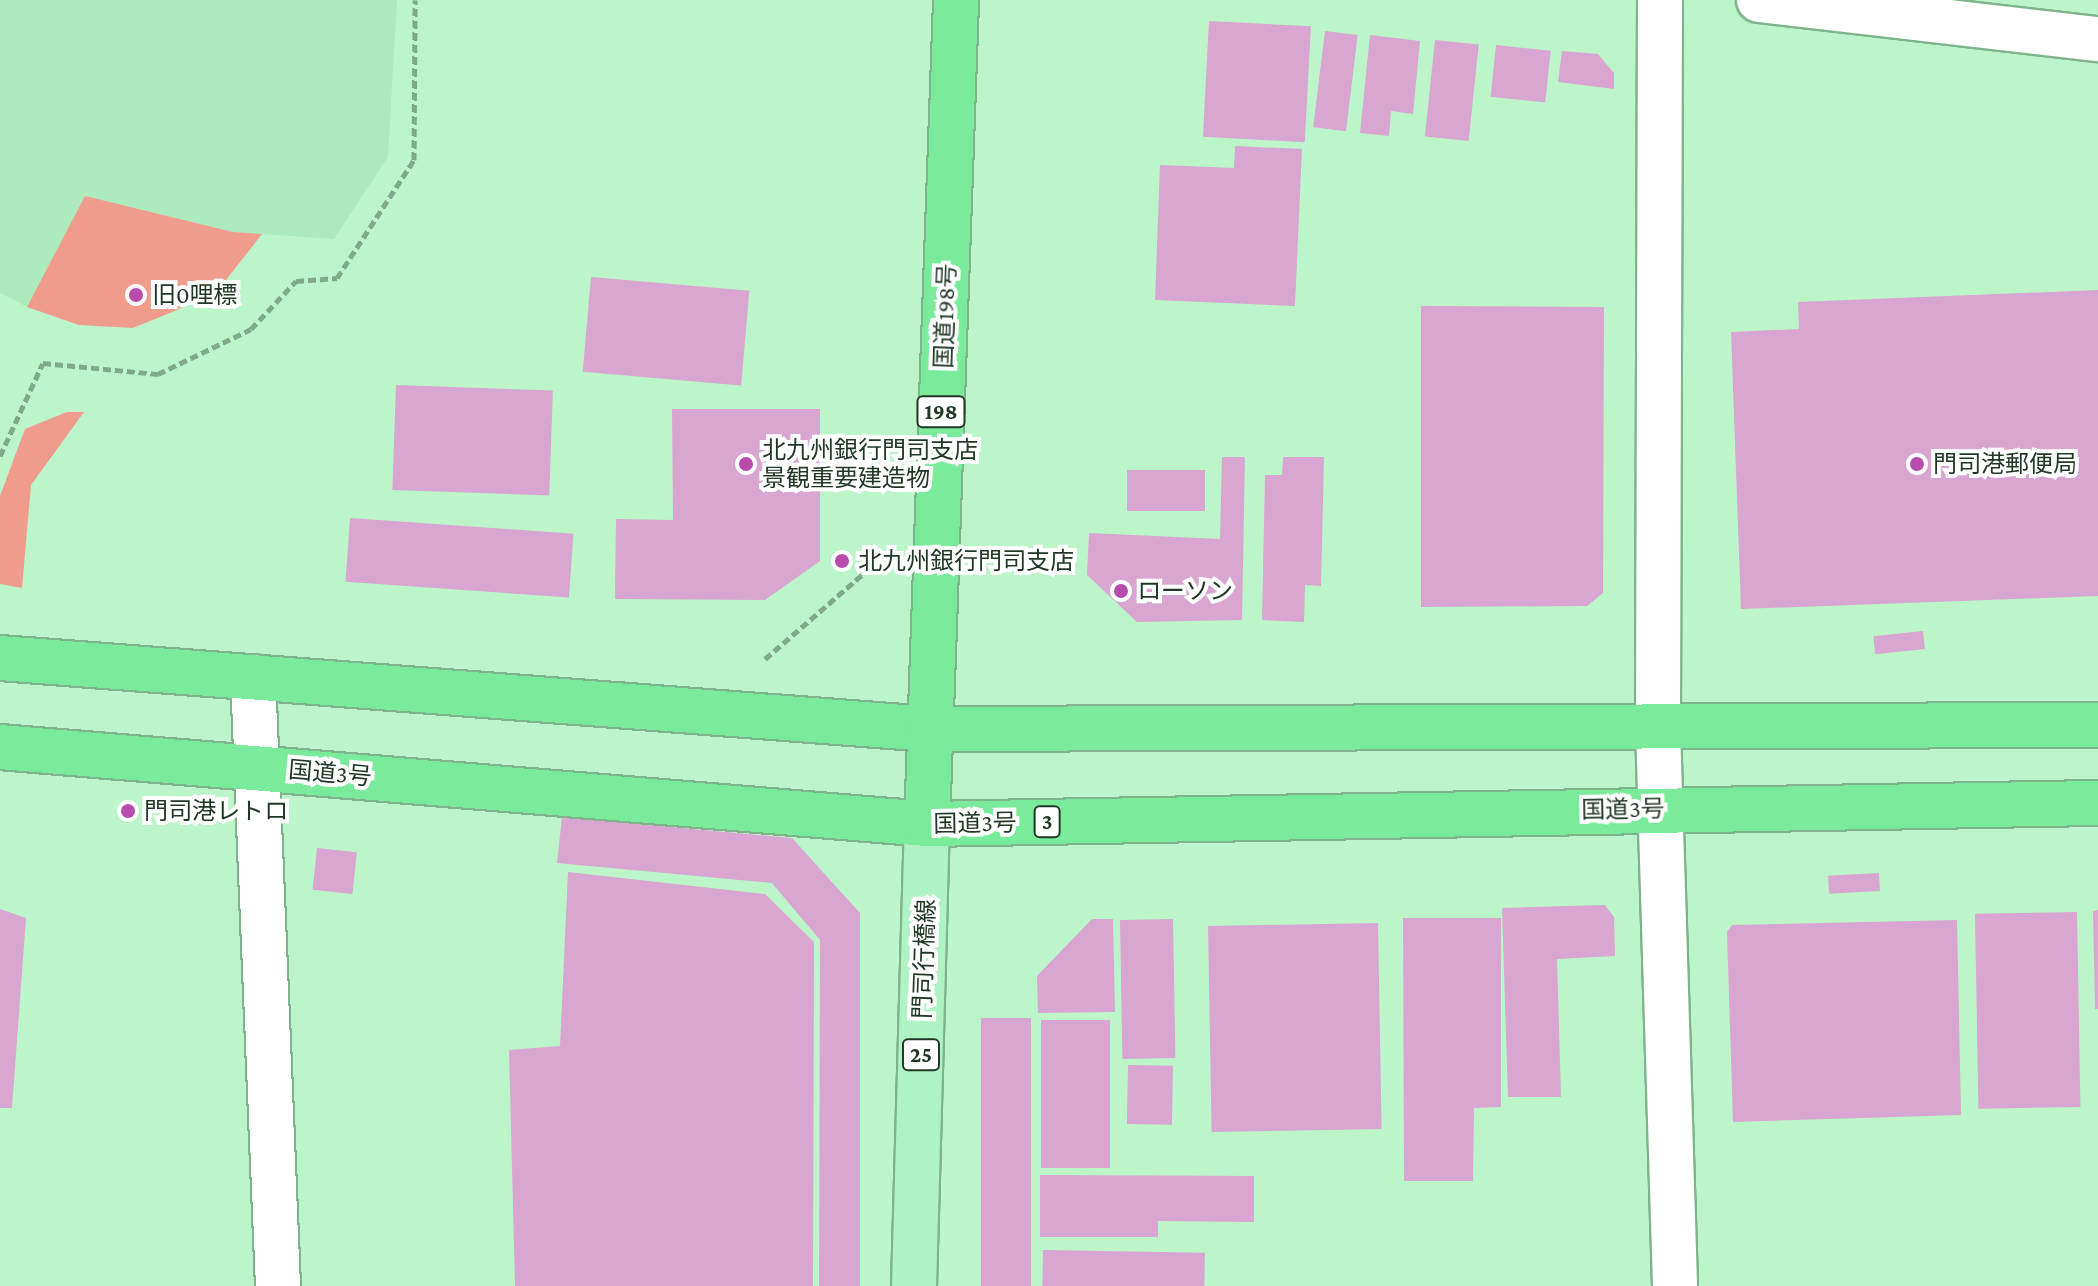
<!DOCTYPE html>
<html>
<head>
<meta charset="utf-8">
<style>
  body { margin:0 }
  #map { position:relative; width:2098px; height:1286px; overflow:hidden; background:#bdf5ca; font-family:"Crimson Pro","Noto Sans JP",serif }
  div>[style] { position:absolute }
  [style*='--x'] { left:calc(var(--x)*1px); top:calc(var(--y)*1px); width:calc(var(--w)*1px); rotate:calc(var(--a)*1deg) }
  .built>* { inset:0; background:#adebbc }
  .green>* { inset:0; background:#f09c8c }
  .building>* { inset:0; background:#d8a6d0; transform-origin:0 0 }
  .path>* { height:5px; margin-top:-2.5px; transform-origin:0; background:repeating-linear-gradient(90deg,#7faa89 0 8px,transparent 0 12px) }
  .roads { filter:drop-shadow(2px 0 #7eb38b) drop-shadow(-2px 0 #7eb38b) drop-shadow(0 2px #7eb38b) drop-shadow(0 -2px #7eb38b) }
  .minor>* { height:44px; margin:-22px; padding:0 22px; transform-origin:22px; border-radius:22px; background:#fff }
  .major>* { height:44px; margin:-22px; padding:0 22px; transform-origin:22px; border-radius:22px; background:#aff3c3 }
  .highway>* { height:44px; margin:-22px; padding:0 22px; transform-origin:22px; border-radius:22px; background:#79eb9b }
  .dots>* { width:22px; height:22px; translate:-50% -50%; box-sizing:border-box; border:4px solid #fff; border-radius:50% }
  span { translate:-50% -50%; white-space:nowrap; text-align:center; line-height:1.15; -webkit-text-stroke:8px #fff; paint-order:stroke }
  .shield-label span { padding:2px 6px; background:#fff; border:2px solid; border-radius:6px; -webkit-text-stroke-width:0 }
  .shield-label { font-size:22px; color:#223827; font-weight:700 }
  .poi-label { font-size:24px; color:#223827 }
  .left { translate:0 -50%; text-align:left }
  .street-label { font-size:24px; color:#223827 }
</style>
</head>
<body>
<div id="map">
  <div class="built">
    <i style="clip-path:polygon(0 0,397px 0,388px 157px,334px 239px,233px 232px,86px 197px,27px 307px,0 293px)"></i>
  </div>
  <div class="green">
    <i style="clip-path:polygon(85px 196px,233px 232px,262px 234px,226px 280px,177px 310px,133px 328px,79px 325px,27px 307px)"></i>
    <i style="clip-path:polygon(67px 412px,84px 412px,31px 485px,22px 588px,0 584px,0 496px,25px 429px)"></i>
  </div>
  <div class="building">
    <i style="left:1209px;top:21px;width:102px;height:116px;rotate:3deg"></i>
    <i style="left:1325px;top:31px;width:33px;height:97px;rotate:7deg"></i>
    <i style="clip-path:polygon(1370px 35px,1420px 41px,1413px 114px,1391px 111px,1389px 136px,1360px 133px)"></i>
    <i style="left:1435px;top:40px;width:44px;height:97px;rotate:6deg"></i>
    <i style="left:1496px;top:45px;width:55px;height:52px;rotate:6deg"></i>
    <i style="clip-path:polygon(1562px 51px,1598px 54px,1614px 73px,1614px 89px,1558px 82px)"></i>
    <i style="clip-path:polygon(1235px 146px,1302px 149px,1295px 306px,1155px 300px,1160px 165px,1234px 168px)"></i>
    <i style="left:591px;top:277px;width:159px;height:95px;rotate:5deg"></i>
    <i style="clip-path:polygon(2098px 290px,2098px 596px,1741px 609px,1731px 332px,1799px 329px,1798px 302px)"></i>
    <i style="clip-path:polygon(1421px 306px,1604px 307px,1603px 593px,1587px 606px,1421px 607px)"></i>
    <i style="left:396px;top:385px;width:157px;height:105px;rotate:2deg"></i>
    <i style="clip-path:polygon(672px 409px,820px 409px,820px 561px,765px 600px,615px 599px,616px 519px,673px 520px)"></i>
    <i style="clip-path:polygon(1222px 457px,1245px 457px,1242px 620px,1137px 622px,1087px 575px,1089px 533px,1220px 539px)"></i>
    <i style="clip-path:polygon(1283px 457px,1324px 457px,1321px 586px,1305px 585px,1304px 622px,1262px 620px,1265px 475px,1282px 475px)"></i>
    <i style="left:1127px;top:470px;width:78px;height:41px"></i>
    <i style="left:350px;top:518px;width:224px;height:64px;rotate:4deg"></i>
    <i style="left:1923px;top:631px;width:18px;height:50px;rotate:84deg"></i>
    <i style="clip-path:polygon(562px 817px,792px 838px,860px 913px,860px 1286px,819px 1286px,820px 940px,772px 883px,557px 863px)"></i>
    <i style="left:317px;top:848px;width:40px;height:42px;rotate:6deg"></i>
    <i style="clip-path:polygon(568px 872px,765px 894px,814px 942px,813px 1286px,515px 1286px,509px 1050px,560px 1046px)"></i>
    <i style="left:1879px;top:873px;width:18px;height:51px;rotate:87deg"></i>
    <i style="clip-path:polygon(1605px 905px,1614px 917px,1615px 956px,1557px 959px,1561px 1097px,1508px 1097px,1502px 908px)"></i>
    <i style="clip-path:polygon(0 909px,26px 918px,12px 1108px,0 1108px)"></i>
    <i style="clip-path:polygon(2098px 910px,2098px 1009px,2095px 1009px,2093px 911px)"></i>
    <i style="left:2077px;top:912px;width:195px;height:102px;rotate:89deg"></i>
    <i style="clip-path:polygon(1403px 918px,1501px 918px,1501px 1107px,1474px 1108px,1473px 1181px,1404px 1181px)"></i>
    <i style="clip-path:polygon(1092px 919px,1113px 919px,1115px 1012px,1038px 1013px,1037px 976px)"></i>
    <i style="left:1173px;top:919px;width:139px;height:53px;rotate:89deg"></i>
    <i style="clip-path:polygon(1957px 920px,1961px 1115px,1733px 1122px,1727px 932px,1732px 925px)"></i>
    <i style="left:1378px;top:923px;width:206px;height:170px;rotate:89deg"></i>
    <i style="left:1031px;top:1018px;width:268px;height:50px;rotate:90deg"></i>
    <i style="left:1041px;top:1020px;width:69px;height:148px"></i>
    <i style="left:1128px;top:1065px;width:45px;height:59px;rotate:1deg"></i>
    <i style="clip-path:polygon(1040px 1175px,1254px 1176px,1254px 1222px,1158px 1221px,1158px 1237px,1040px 1237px)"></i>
    <i style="left:1043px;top:1250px;width:162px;height:36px;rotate:1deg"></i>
  </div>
  <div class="path">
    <i style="--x:0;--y:456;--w:102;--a:-65.2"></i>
    <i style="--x:43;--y:363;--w:116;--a:5.5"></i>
    <i style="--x:158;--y:374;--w:103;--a:-25.8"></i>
    <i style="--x:251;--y:329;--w:66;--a:-46.8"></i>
    <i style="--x:296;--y:281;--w:41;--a:-4.2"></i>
    <i style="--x:337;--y:278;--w:141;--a:-56.9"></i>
    <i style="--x:414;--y:160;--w:160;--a:-89.6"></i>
    <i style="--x:765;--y:659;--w:131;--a:-41"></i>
  </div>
  <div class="roads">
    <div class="minor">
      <i style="--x:1660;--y:0;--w:728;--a:90.16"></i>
      <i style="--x:1658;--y:728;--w:558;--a:88.25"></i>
      <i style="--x:1759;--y:0;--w:341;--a:6.6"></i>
      <i style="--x:253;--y:677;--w:610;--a:87.65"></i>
    </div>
    <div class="major">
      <i style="--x:914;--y:1286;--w:462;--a:-88.4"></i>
    </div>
    <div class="highway">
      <i style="--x:0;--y:658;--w:932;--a:4.37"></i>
      <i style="--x:929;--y:729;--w:1169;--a:-0.2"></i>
      <i style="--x:0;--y:747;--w:930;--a:4.75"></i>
      <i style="--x:927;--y:824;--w:1171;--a:-1.03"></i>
      <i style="--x:927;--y:824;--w:825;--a:-87.98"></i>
    </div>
  </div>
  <div class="dots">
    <i style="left:136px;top:295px;background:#b84cad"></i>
    <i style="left:746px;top:464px;background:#b84cad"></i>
    <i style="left:1917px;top:464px;background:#b84cad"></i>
    <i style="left:842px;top:561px;background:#b84cad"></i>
    <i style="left:1121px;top:591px;background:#b84cad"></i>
    <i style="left:128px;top:811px;background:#b84cad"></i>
  </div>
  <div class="shield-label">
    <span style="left:941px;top:412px">198</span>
    <span style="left:1047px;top:822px">3</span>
    <span style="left:921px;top:1055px">25</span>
  </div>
  <div class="poi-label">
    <span class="left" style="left:152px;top:295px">旧0哩標</span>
    <span class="left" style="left:762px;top:464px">北九州銀行門司支店<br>景観重要建造物</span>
    <span class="left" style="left:1933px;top:464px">門司港郵便局</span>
    <span class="left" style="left:858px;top:561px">北九州銀行門司支店</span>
    <span class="left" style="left:1137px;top:591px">ローソン</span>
    <span class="left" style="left:144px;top:811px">門司港レトロ</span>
  </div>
  <div class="street-label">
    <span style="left:945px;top:316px;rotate:-88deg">国道198号</span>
    <span style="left:330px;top:773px;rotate:5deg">国道3号</span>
    <span style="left:1623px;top:809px;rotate:-1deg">国道3号</span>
    <span style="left:975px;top:823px;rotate:-1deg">国道3号</span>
    <span style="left:924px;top:959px;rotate:-88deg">門司行橋線</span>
  </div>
</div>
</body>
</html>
